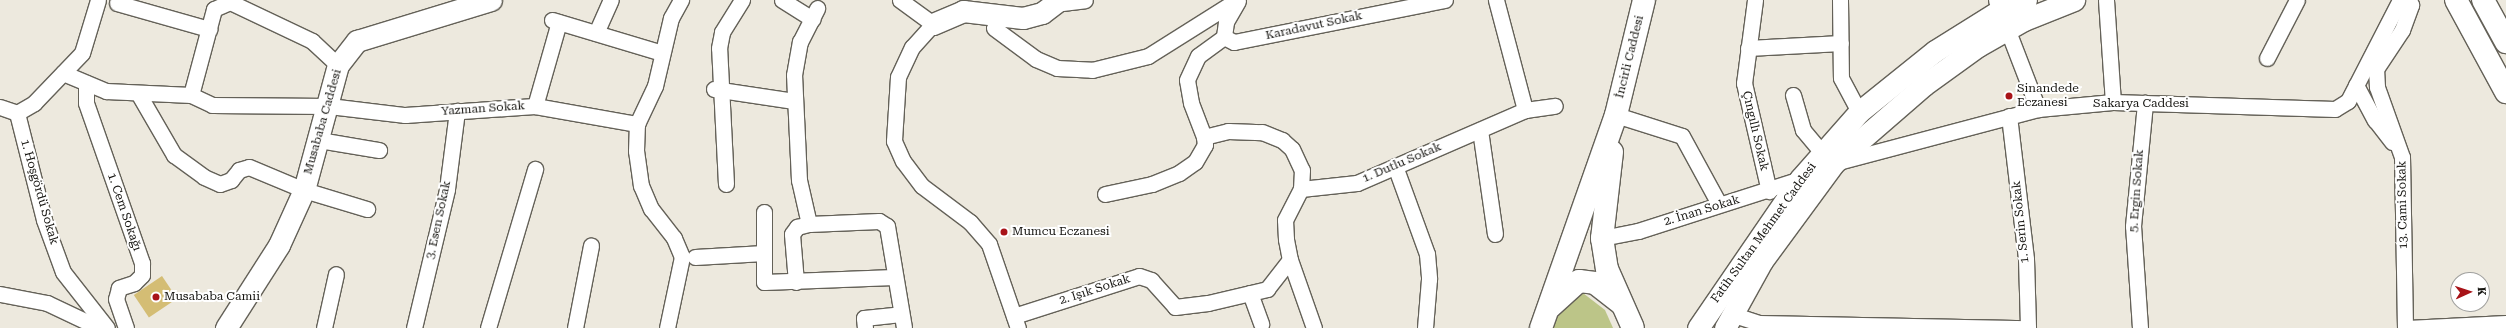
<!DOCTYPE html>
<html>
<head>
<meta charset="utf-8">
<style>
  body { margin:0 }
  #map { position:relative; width:2506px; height:328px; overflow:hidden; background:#ede9de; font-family:"Roboto Serif",serif }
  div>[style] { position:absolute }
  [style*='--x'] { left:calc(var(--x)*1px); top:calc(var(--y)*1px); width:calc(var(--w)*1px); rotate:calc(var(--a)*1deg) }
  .green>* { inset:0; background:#bcc588 }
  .building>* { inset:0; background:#d4bd74; transform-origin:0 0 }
  .roads { filter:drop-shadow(1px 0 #646158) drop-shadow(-1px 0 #646158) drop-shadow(0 1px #646158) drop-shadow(0 -1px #646158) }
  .street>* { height:15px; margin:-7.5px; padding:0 7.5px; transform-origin:7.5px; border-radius:7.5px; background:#fff }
  .secondary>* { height:21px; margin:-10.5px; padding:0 10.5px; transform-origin:10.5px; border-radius:10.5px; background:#fff }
  .primary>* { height:22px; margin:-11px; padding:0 11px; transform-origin:11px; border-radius:11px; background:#fff }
  .dots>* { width:11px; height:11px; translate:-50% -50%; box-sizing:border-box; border:2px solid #fff; border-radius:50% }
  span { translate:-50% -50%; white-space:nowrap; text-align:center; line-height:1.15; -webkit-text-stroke:4px #fff; paint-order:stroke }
  .street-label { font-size:12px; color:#151410 }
  .poi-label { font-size:12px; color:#151410 }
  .left { translate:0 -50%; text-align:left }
  .north { position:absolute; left:2450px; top:272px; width:40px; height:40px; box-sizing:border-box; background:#fff; border:1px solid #a1a19f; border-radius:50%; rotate:87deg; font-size:11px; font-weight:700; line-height:16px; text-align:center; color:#151410 }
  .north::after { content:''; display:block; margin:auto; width:14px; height:18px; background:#a81318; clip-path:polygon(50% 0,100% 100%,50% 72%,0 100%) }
</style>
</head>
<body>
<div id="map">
  <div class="green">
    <i style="clip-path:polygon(1579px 290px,1605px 310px,1613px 328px,1544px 328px)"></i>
  </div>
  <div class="building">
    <i style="left:162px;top:276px;width:27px;height:34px;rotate:56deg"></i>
  </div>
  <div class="roads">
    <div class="street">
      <i style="--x:782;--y:0;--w:36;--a:32"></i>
      <i style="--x:900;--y:0;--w:41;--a:36"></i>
      <i style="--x:933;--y:24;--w:31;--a:132"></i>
      <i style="--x:912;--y:47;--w:33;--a:115"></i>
      <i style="--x:898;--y:77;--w:64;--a:93.6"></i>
      <i style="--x:894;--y:141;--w:22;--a:66"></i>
      <i style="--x:903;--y:161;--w:31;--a:53"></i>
      <i style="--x:922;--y:186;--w:60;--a:36.9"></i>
      <i style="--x:970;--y:222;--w:29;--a:49"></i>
      <i style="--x:989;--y:244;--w:89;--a:71"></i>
      <i style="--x:1496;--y:0;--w:114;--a:75.2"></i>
      <i style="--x:1755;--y:0;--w:84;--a:97.5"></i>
      <i style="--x:1744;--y:83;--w:111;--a:77"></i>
      <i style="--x:1840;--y:0;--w:78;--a:89.3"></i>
      <i style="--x:1841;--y:78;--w:38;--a:62"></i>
      <i style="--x:1996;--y:0;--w:117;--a:68.9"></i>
      <i style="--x:2106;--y:0;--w:102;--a:86.1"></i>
      <i style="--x:1238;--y:1;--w:24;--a:120"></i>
      <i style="--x:1226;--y:22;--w:15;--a:98"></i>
      <i style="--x:1224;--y:37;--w:11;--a:27"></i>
      <i style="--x:1234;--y:42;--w:215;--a:-11.3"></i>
      <i style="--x:117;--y:3;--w:96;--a:15.8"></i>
      <i style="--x:1054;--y:4;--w:31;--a:-7"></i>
      <i style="--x:552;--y:20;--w:115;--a:16.7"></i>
      <i style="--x:994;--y:28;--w:52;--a:36.4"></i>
      <i style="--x:1036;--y:59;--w:23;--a:23"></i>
      <i style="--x:1057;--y:68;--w:35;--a:3"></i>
      <i style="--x:1092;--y:70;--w:58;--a:-14"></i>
      <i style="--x:1148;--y:56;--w:105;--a:-32.2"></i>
      <i style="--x:596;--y:33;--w:36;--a:-66"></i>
      <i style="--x:1224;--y:37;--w:32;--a:144"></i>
      <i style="--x:1198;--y:56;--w:26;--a:115"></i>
      <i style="--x:1187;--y:80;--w:23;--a:80"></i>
      <i style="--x:1191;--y:103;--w:36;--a:69"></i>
      <i style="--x:1204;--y:137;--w:25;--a:-14"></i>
      <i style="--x:1228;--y:131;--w:34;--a:2"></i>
      <i style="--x:1262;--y:132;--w:22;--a:22"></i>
      <i style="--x:1282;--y:140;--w:13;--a:42"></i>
      <i style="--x:1292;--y:149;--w:23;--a:65"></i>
      <i style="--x:1302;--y:170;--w:19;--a:93"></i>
      <i style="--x:1748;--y:48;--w:93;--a:-3.1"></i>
      <i style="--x:2267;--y:58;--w:65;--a:-62.7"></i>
      <i style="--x:63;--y:73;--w:47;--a:22.7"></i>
      <i style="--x:106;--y:91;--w:85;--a:2.7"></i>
      <i style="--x:191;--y:95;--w:23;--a:25"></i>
      <i style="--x:212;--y:105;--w:117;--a:0.5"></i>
      <i style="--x:329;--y:106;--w:77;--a:6.8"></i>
      <i style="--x:405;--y:115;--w:130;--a:-4"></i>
      <i style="--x:535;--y:106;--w:104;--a:10"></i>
      <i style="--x:86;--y:83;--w:20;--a:90"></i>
      <i style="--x:86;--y:103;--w:170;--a:70.7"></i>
      <i style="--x:142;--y:263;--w:12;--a:90"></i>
      <i style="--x:142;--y:275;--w:11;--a:135"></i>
      <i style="--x:134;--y:283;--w:16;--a:162"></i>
      <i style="--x:119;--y:288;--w:11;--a:105"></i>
      <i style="--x:116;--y:299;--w:31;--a:71"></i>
      <i style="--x:2356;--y:85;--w:40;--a:62"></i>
      <i style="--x:2375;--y:120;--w:28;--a:52"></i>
      <i style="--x:714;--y:89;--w:81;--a:8.5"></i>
      <i style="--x:138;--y:93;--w:72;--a:59.9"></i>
      <i style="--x:174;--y:155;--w:37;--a:36"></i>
      <i style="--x:204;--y:177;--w:17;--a:24"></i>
      <i style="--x:220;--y:184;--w:12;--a:-20"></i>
      <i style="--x:231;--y:180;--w:13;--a:-51"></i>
      <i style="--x:239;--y:170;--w:10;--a:-17"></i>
      <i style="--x:249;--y:167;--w:60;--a:22.7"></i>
      <i style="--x:304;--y:190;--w:66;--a:16.8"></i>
      <i style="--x:191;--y:95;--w:89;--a:-75"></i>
      <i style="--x:214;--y:9;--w:17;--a:-24"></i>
      <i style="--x:230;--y:2;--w:91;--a:25.4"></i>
      <i style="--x:312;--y:41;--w:35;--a:43"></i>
      <i style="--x:1793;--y:95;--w:36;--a:74"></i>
      <i style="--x:1803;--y:130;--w:30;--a:50"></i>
      <i style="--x:535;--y:106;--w:87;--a:-74.1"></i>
      <i style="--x:0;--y:107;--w:18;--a:19"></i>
      <i style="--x:17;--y:113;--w:110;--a:75.8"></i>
      <i style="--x:44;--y:220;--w:55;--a:69.9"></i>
      <i style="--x:63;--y:272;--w:71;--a:51.8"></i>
      <i style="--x:17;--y:113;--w:20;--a:-30"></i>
      <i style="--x:34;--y:103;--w:69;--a:-46.2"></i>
      <i style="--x:82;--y:53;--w:55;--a:-73.2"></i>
      <i style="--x:1616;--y:115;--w:69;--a:17.7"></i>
      <i style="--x:1682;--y:136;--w:77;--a:61.4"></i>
      <i style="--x:2009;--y:116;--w:144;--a:83.2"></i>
      <i style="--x:2026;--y:259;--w:69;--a:88.3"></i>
      <i style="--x:1480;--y:130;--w:105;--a:81.8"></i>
      <i style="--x:319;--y:140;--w:61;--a:9.5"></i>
      <i style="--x:1838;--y:162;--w:207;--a:-14.8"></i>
      <i style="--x:2038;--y:109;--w:75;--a:-5.3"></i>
      <i style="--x:2113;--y:102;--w:222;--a:1.8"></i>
      <i style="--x:2335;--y:109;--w:15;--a:-32"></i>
      <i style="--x:2348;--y:101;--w:114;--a:-62.8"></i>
      <i style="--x:1395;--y:166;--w:94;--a:70"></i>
      <i style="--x:1427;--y:254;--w:25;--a:85"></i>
      <i style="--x:1429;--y:279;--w:49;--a:94.7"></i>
      <i style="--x:726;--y:184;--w:136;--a:-92.9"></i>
      <i style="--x:719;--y:48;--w:16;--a:-79"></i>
      <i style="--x:722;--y:32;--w:38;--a:-58"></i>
      <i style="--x:1105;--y:194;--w:48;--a:-12"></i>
      <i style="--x:1152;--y:184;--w:29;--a:-22"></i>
      <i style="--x:1179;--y:173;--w:19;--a:-35"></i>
      <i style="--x:1195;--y:162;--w:20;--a:-60"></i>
      <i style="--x:1205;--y:145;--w:8;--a:-97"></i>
      <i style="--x:764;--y:212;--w:70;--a:90"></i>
      <i style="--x:764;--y:282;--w:130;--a:-2.2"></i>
      <i style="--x:809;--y:224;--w:70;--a:-2.5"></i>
      <i style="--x:879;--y:221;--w:9;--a:32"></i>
      <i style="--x:887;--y:226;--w:103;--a:80.5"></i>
      <i style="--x:1602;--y:238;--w:37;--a:-11"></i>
      <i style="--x:1638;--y:231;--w:170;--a:-17.8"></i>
      <i style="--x:695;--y:257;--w:69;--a:-3.3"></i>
      <i style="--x:796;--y:282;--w:48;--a:-94.8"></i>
      <i style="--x:792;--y:234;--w:9;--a:-54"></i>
      <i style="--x:797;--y:227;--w:12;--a:-14"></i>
      <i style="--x:809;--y:224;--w:45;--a:-102.8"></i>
      <i style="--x:799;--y:180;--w:105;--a:-92.7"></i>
      <i style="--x:794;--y:75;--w:34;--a:-80"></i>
      <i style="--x:800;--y:42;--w:38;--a:-63"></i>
      <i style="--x:1250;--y:293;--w:33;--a:70"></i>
      <i style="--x:0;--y:294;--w:48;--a:10.8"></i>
      <i style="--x:47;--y:303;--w:59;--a:25.3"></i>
      <i style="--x:1731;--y:314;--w:29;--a:18"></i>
      <i style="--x:1759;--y:323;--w:269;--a:1.1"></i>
      <i style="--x:1014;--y:316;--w:131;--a:-17.7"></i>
      <i style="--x:1139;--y:276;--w:13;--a:18"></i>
      <i style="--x:1151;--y:280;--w:36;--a:48"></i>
      <i style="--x:1175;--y:307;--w:33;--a:-7"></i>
      <i style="--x:1208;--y:303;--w:61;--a:-13.3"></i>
      <i style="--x:1267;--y:289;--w:37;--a:-52"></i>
      <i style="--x:324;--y:328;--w:55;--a:-77.5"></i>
      <i style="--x:414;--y:328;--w:143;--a:-76.6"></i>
      <i style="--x:447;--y:189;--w:79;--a:-82.7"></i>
      <i style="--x:488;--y:328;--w:166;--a:-73.5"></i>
      <i style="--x:575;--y:328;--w:84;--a:-79"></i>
      <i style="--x:667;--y:328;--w:73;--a:-78.1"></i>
      <i style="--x:682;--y:257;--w:21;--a:-113"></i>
      <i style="--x:674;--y:238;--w:37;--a:-128"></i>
      <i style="--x:651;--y:209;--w:25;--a:-113"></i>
      <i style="--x:641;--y:186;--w:35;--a:-98"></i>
      <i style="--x:636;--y:151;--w:27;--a:-88"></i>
      <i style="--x:637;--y:124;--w:42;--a:-64.7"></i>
      <i style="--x:655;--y:86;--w:70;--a:-76.8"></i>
      <i style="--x:671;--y:18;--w:21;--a:-61"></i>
      <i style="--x:865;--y:328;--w:10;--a:-96"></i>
      <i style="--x:864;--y:318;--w:37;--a:-6"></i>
      <i style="--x:1314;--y:328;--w:72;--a:-109.4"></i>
      <i style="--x:1290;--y:260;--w:21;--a:-101"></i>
      <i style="--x:1286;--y:239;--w:19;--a:-93"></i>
      <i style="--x:1285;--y:220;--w:35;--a:-63"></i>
      <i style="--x:1301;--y:189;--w:56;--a:-6.1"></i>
      <i style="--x:1357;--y:183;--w:183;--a:-23.5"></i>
      <i style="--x:1525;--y:110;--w:30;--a:-8"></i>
      <i style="--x:2140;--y:328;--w:102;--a:-93.9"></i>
      <i style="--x:2133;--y:226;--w:124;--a:-84.4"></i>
      <i style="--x:2405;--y:328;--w:171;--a:-91"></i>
      <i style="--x:2402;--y:157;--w:74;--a:-109.7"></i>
      <i style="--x:2377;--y:87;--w:18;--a:-93"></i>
      <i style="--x:2376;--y:69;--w:47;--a:-56.3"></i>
      <i style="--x:2402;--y:30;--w:27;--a:-70"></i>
      <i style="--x:2411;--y:5;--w:5;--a:-112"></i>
      <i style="--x:2407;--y:328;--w:99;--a:-2.9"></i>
    </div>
    <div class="secondary">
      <i style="--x:933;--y:24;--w:33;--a:-23"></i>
      <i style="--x:963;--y:11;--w:60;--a:6.7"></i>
      <i style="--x:1023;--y:18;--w:20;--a:-15"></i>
      <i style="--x:1042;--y:13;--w:21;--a:-37"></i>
      <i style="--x:226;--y:328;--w:98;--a:-57.4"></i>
      <i style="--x:279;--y:245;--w:60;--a:-65.6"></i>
      <i style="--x:304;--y:190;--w:130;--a:-74.8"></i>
      <i style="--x:338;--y:65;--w:31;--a:-52"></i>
      <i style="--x:357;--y:41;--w:140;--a:-17"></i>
      <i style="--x:1698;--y:328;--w:181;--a:-55.6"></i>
      <i style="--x:1800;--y:179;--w:89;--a:-48.6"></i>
      <i style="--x:1859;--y:112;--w:97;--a:-38.8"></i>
      <i style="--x:1935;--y:51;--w:75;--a:-32"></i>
      <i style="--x:1999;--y:11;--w:29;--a:-22"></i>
      <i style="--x:1725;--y:328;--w:77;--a:-61.1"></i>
      <i style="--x:1762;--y:261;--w:122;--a:-53.7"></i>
      <i style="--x:1834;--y:163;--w:119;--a:-40.9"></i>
      <i style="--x:1924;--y:85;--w:67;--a:-35.8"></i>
      <i style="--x:1978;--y:46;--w:53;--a:-29.5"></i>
      <i style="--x:2024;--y:20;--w:54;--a:-21.8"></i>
    </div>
    <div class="primary">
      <i style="--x:2456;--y:0;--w:105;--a:61.5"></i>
      <i style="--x:2483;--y:0;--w:48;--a:61.3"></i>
      <i style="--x:1612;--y:152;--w:87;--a:96.6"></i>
      <i style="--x:1602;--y:238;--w:31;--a:81"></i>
      <i style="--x:1607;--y:269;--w:64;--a:66.2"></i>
      <i style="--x:1550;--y:307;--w:39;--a:-42"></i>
      <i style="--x:1579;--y:281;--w:16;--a:7"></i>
      <i style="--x:1595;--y:283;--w:33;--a:38"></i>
      <i style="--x:1541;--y:328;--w:226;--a:-70.6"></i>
      <i style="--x:1616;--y:115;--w:118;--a:-76.3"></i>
    </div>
  </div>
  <div class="dots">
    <i style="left:2009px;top:96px;background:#a81318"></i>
    <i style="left:1004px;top:232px;background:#a81318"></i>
    <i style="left:156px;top:297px;background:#a81318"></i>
  </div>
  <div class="street-label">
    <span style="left:1314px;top:26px;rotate:-12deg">Karadavut Sokak</span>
    <span style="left:1630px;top:57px;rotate:-76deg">İncirli Caddesi</span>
    <span style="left:2141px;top:104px">Sakarya Caddesi</span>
    <span style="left:483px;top:109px;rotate:-4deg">Yazman Sokak</span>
    <span style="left:323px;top:122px;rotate:-74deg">Musababa Caddesi</span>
    <span style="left:1755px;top:131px;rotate:77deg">Çıngıllı Sokak</span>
    <span style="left:1402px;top:163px;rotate:-23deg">1. Dutlu Sokak</span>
    <span style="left:2137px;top:191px;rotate:-86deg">5. Ergin Sokak</span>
    <span style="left:39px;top:192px;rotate:74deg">1. Hoşgördü Sokak</span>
    <span style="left:2403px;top:205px;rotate:-91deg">13. Cami Sokak</span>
    <span style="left:1702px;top:211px;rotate:-17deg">2. İnan Sokak</span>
    <span style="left:124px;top:212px;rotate:71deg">1. Cem Sokağı</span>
    <span style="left:439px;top:220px;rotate:-78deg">3. Esen Sokak</span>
    <span style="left:2021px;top:222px;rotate:-96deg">1. Serin Sokak</span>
    <span style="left:1764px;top:233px;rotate:-54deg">Fatih Sultan Mehmet Caddesi</span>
    <span style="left:1095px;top:290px;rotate:-18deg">2. Işık Sokak</span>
  </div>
  <div class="poi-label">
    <span class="left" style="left:2017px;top:96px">Sinandede<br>Eczanesi</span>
    <span class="left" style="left:1012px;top:232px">Mumcu Eczanesi</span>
    <span class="left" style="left:164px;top:297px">Musababa Camii</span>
  </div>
  <div class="north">K</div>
</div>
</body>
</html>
